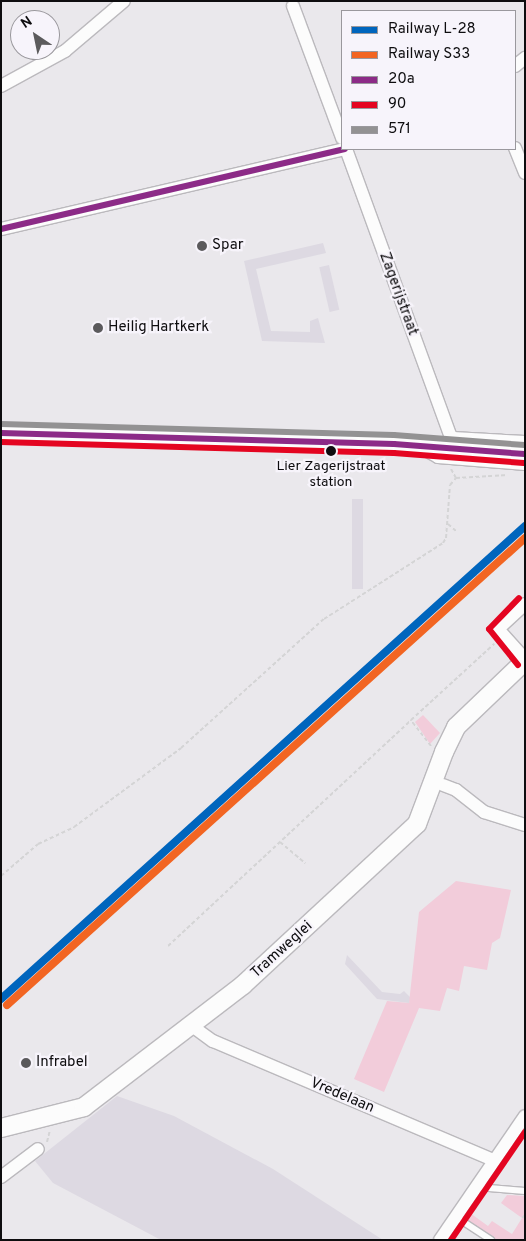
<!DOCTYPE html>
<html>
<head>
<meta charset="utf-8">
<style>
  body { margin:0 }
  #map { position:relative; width:526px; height:1241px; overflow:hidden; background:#eae8ec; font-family:Overpass,sans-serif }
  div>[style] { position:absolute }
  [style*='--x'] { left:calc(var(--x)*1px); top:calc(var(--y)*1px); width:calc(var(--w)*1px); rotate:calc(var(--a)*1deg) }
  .built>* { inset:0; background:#ddd9e2; transform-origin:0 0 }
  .green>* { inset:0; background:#f2ccda }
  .path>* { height:2px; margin-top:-1px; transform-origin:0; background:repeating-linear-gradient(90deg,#d4d4d5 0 4px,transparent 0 6.5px) }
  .roads { filter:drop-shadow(1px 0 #bbb9bd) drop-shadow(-1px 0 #bbb9bd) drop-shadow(0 1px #bbb9bd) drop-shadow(0 -1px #bbb9bd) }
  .lane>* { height:6px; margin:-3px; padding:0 3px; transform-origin:3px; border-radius:3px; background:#fcfcfc }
  .street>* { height:12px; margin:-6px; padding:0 6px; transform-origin:6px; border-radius:6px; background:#fcfcfc }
  .secondary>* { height:18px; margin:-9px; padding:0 9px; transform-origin:9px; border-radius:9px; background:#fcfcfc }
  .bus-1>* { height:6px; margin:-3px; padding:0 3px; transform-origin:3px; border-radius:3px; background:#8c2b87 }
  .bus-2>* { height:6px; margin:-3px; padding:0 3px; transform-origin:3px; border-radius:3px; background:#e40521 }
  .bus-3>* { height:6px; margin:-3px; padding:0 3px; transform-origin:3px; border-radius:3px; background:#939293 }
  .rail-1>* { height:8px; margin:-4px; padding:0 4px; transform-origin:4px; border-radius:4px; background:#0065bd }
  .rail-2>* { height:8px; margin:-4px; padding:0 4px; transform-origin:4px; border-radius:4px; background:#f26522 }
  .dots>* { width:14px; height:14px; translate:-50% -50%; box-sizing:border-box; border:2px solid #f7f4fb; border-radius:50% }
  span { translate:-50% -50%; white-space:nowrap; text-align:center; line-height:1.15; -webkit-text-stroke:4.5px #f7f4fb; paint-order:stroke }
  .bus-label { font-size:14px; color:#0e0d0f }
  .poi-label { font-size:15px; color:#0e0d0f }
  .left { translate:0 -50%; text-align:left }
  .street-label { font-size:15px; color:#0e0d0f }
  .frame { position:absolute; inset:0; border:2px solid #0e0d0f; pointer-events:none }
  .legend { position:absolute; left:341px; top:10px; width:175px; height:140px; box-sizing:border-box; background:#f7f4fb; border:1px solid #9a989d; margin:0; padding:6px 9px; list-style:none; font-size:15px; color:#0e0d0f }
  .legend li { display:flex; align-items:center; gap:10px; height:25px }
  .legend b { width:25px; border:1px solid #9a989d }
  .north { position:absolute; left:10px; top:10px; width:50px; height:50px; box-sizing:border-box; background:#f7f4fb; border:1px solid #9a989d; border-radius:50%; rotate:326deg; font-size:14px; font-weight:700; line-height:20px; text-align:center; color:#0e0d0f }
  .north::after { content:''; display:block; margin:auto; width:18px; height:22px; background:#5b5a5c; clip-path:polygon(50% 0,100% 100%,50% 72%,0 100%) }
</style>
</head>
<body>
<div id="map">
  <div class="built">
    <i style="clip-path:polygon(323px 243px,326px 253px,256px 269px,271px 331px,310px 332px,310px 321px,318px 318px,325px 343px,262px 341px,244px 261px)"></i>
    <i style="left:329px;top:265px;width:46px;height:10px;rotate:77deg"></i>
    <i style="left:352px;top:499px;width:11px;height:90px"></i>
    <i style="clip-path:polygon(347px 955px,382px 992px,400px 994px,404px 991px,411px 998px,409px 1003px,377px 999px,345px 964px)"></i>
    <i style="clip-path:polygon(117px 1096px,174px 1116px,273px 1169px,383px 1240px,161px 1240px,53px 1183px,35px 1161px)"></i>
  </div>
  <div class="green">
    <i style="clip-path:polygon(423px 715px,440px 733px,430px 744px,415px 722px)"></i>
    <i style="clip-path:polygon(456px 881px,511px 890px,500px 938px,492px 943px,487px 970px,464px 966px,459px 991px,447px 988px,440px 1011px,419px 1008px,384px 1092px,354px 1079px,387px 1001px,409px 1003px,419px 912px)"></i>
    <i style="clip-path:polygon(507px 1195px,525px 1196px,525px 1240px,487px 1240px,463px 1225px,470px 1213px,488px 1226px,492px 1221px,512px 1234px,522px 1218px,501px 1203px)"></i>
  </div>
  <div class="path">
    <i style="--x:451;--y:469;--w:10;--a:61"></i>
    <i style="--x:448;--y:524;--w:11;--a:41"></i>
    <i style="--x:473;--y:575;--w:4;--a:14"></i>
    <i style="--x:431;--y:746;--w:33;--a:-128"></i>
    <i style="--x:411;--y:720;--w:113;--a:-42.5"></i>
    <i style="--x:280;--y:842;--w:33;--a:40"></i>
    <i style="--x:1;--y:876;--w:49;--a:-40.9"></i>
    <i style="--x:38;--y:844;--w:40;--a:-25"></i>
    <i style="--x:74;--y:827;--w:133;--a:-36.4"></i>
    <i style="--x:181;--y:748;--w:193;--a:-42.1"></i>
    <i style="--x:324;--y:619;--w:141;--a:-32.6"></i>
    <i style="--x:443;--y:543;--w:6;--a:-59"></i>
    <i style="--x:446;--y:538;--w:53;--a:-85.7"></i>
    <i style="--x:450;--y:485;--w:9;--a:-49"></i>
    <i style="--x:456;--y:478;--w:52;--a:-3.3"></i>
    <i style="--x:168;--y:946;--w:332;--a:-42.9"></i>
    <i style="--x:47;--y:1142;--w:12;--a:-76"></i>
    <i style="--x:522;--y:1218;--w:4;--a:-45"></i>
  </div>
  <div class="roads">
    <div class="lane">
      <i style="--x:477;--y:1187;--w:48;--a:4.8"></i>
      <i style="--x:456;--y:1217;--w:42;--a:33.3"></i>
    </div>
    <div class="street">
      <i style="--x:293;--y:6;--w:141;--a:69.6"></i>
      <i style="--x:515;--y:66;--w:13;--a:-39"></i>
      <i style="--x:1;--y:86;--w:73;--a:-28.7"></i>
      <i style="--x:65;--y:51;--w:77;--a:-40.3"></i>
      <i style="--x:515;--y:148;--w:27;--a:68"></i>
      <i style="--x:346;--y:149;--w:304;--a:70"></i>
      <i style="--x:450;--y:435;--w:4;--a:45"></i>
      <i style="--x:453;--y:438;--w:72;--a:3.2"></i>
      <i style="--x:1;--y:229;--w:353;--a:-13.1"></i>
      <i style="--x:422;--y:448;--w:18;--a:29"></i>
      <i style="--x:438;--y:457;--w:87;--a:4.6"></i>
      <i style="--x:525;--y:604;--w:37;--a:137"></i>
      <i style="--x:498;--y:629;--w:40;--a:48"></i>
      <i style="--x:443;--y:785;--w:14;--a:21"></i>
      <i style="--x:456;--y:790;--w:36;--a:38"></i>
      <i style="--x:484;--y:812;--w:43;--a:17.6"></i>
      <i style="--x:192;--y:1026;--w:26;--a:36"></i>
      <i style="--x:213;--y:1041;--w:305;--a:23"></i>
      <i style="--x:1;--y:1177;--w:46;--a:-37.1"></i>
      <i style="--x:440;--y:1240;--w:150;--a:-55.6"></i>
    </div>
    <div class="secondary">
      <i style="--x:1;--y:433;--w:393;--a:1.6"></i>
      <i style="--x:394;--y:444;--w:131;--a:4.4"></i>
      <i style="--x:1;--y:1128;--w:86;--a:-14.2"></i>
      <i style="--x:84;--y:1107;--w:200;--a:-37.5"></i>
      <i style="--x:243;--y:985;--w:237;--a:-42.8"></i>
      <i style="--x:417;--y:824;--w:77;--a:-69.4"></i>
      <i style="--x:444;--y:752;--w:28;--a:-64"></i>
      <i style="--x:456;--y:727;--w:95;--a:-43.7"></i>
    </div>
  </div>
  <div class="bus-1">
    <i style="--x:1;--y:229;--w:353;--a:-13.1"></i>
    <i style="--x:1;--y:433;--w:393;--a:1.6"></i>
    <i style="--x:394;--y:444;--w:131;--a:4.4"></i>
  </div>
  <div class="bus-2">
    <i style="--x:1;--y:442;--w:393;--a:1.6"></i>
    <i style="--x:394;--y:453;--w:130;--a:4.4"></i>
    <i style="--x:518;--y:665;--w:46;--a:-128.9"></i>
    <i style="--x:489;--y:629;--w:43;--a:-45.9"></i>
    <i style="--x:451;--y:1240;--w:131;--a:-55.6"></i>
  </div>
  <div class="bus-3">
    <i style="--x:1;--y:424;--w:393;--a:1.6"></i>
    <i style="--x:394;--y:435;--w:131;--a:4.4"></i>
  </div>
  <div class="rail-1">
    <i style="--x:1;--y:999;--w:706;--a:-42.07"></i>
  </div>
  <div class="rail-2">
    <i style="--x:7;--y:1005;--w:697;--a:-42.04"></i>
  </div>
  <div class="dots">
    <i style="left:202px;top:246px;background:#5b5a5c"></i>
    <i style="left:98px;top:328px;background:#5b5a5c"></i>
    <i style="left:331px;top:451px;background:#0e0d0f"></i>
    <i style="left:26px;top:1063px;background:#5b5a5c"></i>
  </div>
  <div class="bus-label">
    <span style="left:331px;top:475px">Lier Zagerijstraat<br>station</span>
  </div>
  <div class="poi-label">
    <span class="left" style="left:212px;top:246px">Spar</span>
    <span class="left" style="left:108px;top:328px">Heilig Hartkerk</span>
    <span class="left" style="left:36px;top:1063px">Infrabel</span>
  </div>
  <div class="street-label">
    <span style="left:398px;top:294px;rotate:70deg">Zagerijstraat</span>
    <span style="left:282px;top:950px;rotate:-42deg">Tramweglei</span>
    <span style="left:342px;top:1096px;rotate:23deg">Vredelaan</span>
  </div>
  <div class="frame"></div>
  <ul class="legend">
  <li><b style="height:6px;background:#0065bd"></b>Railway L-28</li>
  <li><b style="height:6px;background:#f26522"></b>Railway S33</li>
  <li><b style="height:6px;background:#8c2b87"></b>20a</li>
  <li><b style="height:6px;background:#e40521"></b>90</li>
  <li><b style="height:6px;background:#939293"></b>571</li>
  </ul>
  <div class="north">N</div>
</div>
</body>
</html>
